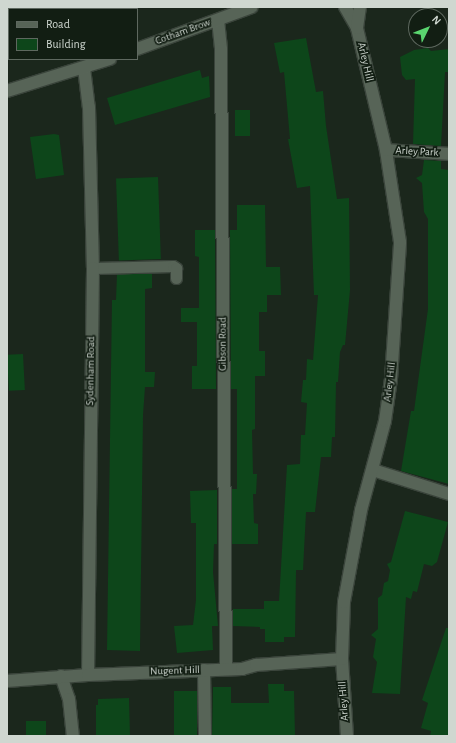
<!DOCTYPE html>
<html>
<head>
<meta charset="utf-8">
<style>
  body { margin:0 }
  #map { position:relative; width:456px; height:743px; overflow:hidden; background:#1b271c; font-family:"Alegreya Sans",sans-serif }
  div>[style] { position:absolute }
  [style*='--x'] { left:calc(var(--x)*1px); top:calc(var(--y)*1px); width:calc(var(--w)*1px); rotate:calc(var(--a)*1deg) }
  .building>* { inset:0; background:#0d461a; transform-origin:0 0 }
  .roads { filter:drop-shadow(1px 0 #3a443b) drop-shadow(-1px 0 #3a443b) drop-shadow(0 1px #3a443b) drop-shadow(0 -1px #3a443b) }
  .service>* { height:11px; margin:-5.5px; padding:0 5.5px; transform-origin:5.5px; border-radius:5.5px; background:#576457 }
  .minor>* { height:12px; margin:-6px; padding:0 6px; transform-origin:6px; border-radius:6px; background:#576457 }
  .tertiary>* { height:12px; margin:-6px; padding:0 6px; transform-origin:6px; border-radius:6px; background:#576457 }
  span { translate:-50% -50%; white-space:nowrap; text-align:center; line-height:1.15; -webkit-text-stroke:3.5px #121e13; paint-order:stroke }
  .street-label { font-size:11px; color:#cfd7d0 }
  .frame { position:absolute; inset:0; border:8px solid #cfd7d0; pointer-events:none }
  .legend { position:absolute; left:8px; top:8px; width:130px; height:52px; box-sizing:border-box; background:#121e13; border:1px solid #5e685f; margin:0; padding:5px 7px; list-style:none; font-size:12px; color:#cfd7d0 }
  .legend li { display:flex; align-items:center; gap:8px; height:20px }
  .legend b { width:20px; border:1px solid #5e685f }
  .north { position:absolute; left:408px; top:8px; width:40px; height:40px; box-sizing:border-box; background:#121e13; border:1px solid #5e685f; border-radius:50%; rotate:47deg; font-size:11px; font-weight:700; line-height:16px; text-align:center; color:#cfd7d0 }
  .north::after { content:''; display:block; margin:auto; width:14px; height:18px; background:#5ad56f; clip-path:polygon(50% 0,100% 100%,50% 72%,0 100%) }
</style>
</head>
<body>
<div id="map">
  <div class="building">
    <i style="clip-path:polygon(306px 38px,316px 92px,323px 91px,326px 126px,337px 199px,349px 198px,350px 290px,345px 345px,343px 345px,340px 352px,338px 382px,336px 382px,335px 437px,332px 437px,331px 457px,321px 457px,315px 512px,306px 512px,303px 570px,296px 570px,295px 637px,284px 637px,284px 642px,265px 642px,265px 629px,260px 629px,260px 627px,233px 626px,233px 609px,264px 609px,264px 601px,279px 601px,287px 465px,300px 464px,301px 435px,305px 435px,307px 403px,301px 402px,303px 380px,306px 380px,307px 359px,313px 360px,318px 295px,314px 295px,310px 186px,297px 188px,288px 139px,290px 139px,284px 72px,280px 73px,274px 43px)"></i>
    <i style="clip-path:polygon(428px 48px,431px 51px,449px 49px,449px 72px,445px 72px,441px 146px,413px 144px,415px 79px,406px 80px,402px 75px,400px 57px,414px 50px)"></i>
    <i style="clip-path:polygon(200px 70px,202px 78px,209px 76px,210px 97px,115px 125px,107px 98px)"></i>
    <i style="left:235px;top:110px;width:15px;height:26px"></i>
    <i style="clip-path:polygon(54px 134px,59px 135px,64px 175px,36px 179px,30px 137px)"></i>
    <i style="clip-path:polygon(424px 160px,441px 161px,441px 169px,449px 170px,449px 484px,401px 471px,411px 411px,414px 411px,428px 309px,428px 219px,424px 212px,422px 183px,416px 178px,422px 175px)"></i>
    <i style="left:158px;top:177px;width:82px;height:42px;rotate:88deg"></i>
    <i style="clip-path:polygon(237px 205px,265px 205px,266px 267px,280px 267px,281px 295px,267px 295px,267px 312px,259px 312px,259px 351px,265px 351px,265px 376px,255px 376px,255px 429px,252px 430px,253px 474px,257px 474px,256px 494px,253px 494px,254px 523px,258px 524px,258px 544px,232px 544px,232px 489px,237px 489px,237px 389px,231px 389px,230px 230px,237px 230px)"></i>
    <i style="clip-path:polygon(195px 230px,215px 230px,216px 389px,192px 389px,192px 366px,197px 366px,197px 322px,181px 322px,181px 308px,199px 308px,199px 257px,195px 256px)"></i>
    <i style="clip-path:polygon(117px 274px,152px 274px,152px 288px,145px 289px,145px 372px,155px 372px,154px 387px,145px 387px,143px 415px,140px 651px,107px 650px,112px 300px,116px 300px)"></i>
    <i style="left:23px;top:354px;width:36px;height:16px;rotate:87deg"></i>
    <i style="clip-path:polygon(217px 490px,217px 544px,214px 544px,213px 572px,218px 626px,212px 626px,213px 650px,177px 653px,174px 626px,193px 625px,196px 600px,196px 523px,191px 523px,190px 491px)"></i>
    <i style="clip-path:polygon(405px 511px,448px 522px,437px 562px,432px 566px,424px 564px,417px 592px,413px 591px,411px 599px,406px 597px,400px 694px,372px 693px,377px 662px,373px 657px,376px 639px,371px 635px,378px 629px,378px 598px,382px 595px,384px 583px,388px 581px,390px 570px,387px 564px,391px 562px)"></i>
    <i style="clip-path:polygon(446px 628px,449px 628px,449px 736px,430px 736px,431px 731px,421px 728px,428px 703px,422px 700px)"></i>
    <i style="clip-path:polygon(268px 684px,284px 684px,284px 691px,294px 691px,295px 736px,212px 736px,213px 687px,231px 687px,231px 703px,269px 703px)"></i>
    <i style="left:174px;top:691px;width:23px;height:45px"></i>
    <i style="clip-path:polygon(129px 698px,130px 736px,96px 736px,96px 705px,98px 705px,98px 699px)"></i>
    <i style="left:26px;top:721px;width:20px;height:15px"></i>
  </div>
  <div class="roads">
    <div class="service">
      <i style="--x:93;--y:268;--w:80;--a:-1.4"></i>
      <i style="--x:173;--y:266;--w:4;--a:34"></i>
      <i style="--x:176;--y:268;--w:10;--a:90"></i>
    </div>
    <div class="minor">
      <i style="--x:345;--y:7;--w:24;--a:60"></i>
      <i style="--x:218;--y:20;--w:29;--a:84"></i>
      <i style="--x:221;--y:49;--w:620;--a:89.54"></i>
      <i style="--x:84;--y:68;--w:39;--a:83"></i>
      <i style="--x:89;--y:107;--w:161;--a:88.6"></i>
      <i style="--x:93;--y:268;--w:407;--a:90.7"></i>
      <i style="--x:386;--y:150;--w:63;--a:3.6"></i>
      <i style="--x:373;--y:470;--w:80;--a:17.5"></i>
      <i style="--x:204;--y:670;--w:66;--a:89.1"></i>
      <i style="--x:61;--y:676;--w:24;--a:71"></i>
      <i style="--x:69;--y:699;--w:37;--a:84"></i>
      <i style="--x:7;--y:681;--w:81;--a:-4.2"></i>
      <i style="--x:88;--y:675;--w:154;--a:-2.2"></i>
      <i style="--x:242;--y:669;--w:15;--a:-16"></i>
      <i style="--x:256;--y:665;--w:86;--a:-4"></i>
      <i style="--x:347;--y:736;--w:77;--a:-93.7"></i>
      <i style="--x:342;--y:659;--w:57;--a:-88"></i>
      <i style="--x:344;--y:602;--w:94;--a:-79.5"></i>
      <i style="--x:361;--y:510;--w:92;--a:-74.9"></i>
      <i style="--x:385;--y:421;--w:42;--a:-81.9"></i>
      <i style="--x:391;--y:379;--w:137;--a:-86.2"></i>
      <i style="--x:400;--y:242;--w:93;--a:-98.7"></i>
      <i style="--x:386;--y:150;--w:125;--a:-103.4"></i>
      <i style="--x:357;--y:28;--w:21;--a:-82"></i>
    </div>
    <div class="tertiary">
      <i style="--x:137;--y:49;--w:122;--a:-20.1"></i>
      <i style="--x:7;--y:91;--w:108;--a:-17.3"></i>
    </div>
  </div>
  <div class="street-label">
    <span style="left:183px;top:32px;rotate:-20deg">Cotham Brow</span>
    <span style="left:365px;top:62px;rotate:77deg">Arley Hill</span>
    <span style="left:417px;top:152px;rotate:3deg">Arley Park</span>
    <span style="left:223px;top:344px;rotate:-90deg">Gibson Road</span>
    <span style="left:91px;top:371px;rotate:-89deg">Sydenham Road</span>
    <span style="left:390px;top:382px;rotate:-83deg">Arley Hill</span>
    <span style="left:175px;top:671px;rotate:-2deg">Nugent Hill</span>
    <span style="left:344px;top:701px;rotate:-94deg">Arley Hill</span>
  </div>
  <div class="frame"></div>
  <ul class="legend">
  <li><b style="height:5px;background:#576457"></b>Road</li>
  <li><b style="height:11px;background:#0d461a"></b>Building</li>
  </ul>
  <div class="north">N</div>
</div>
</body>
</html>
